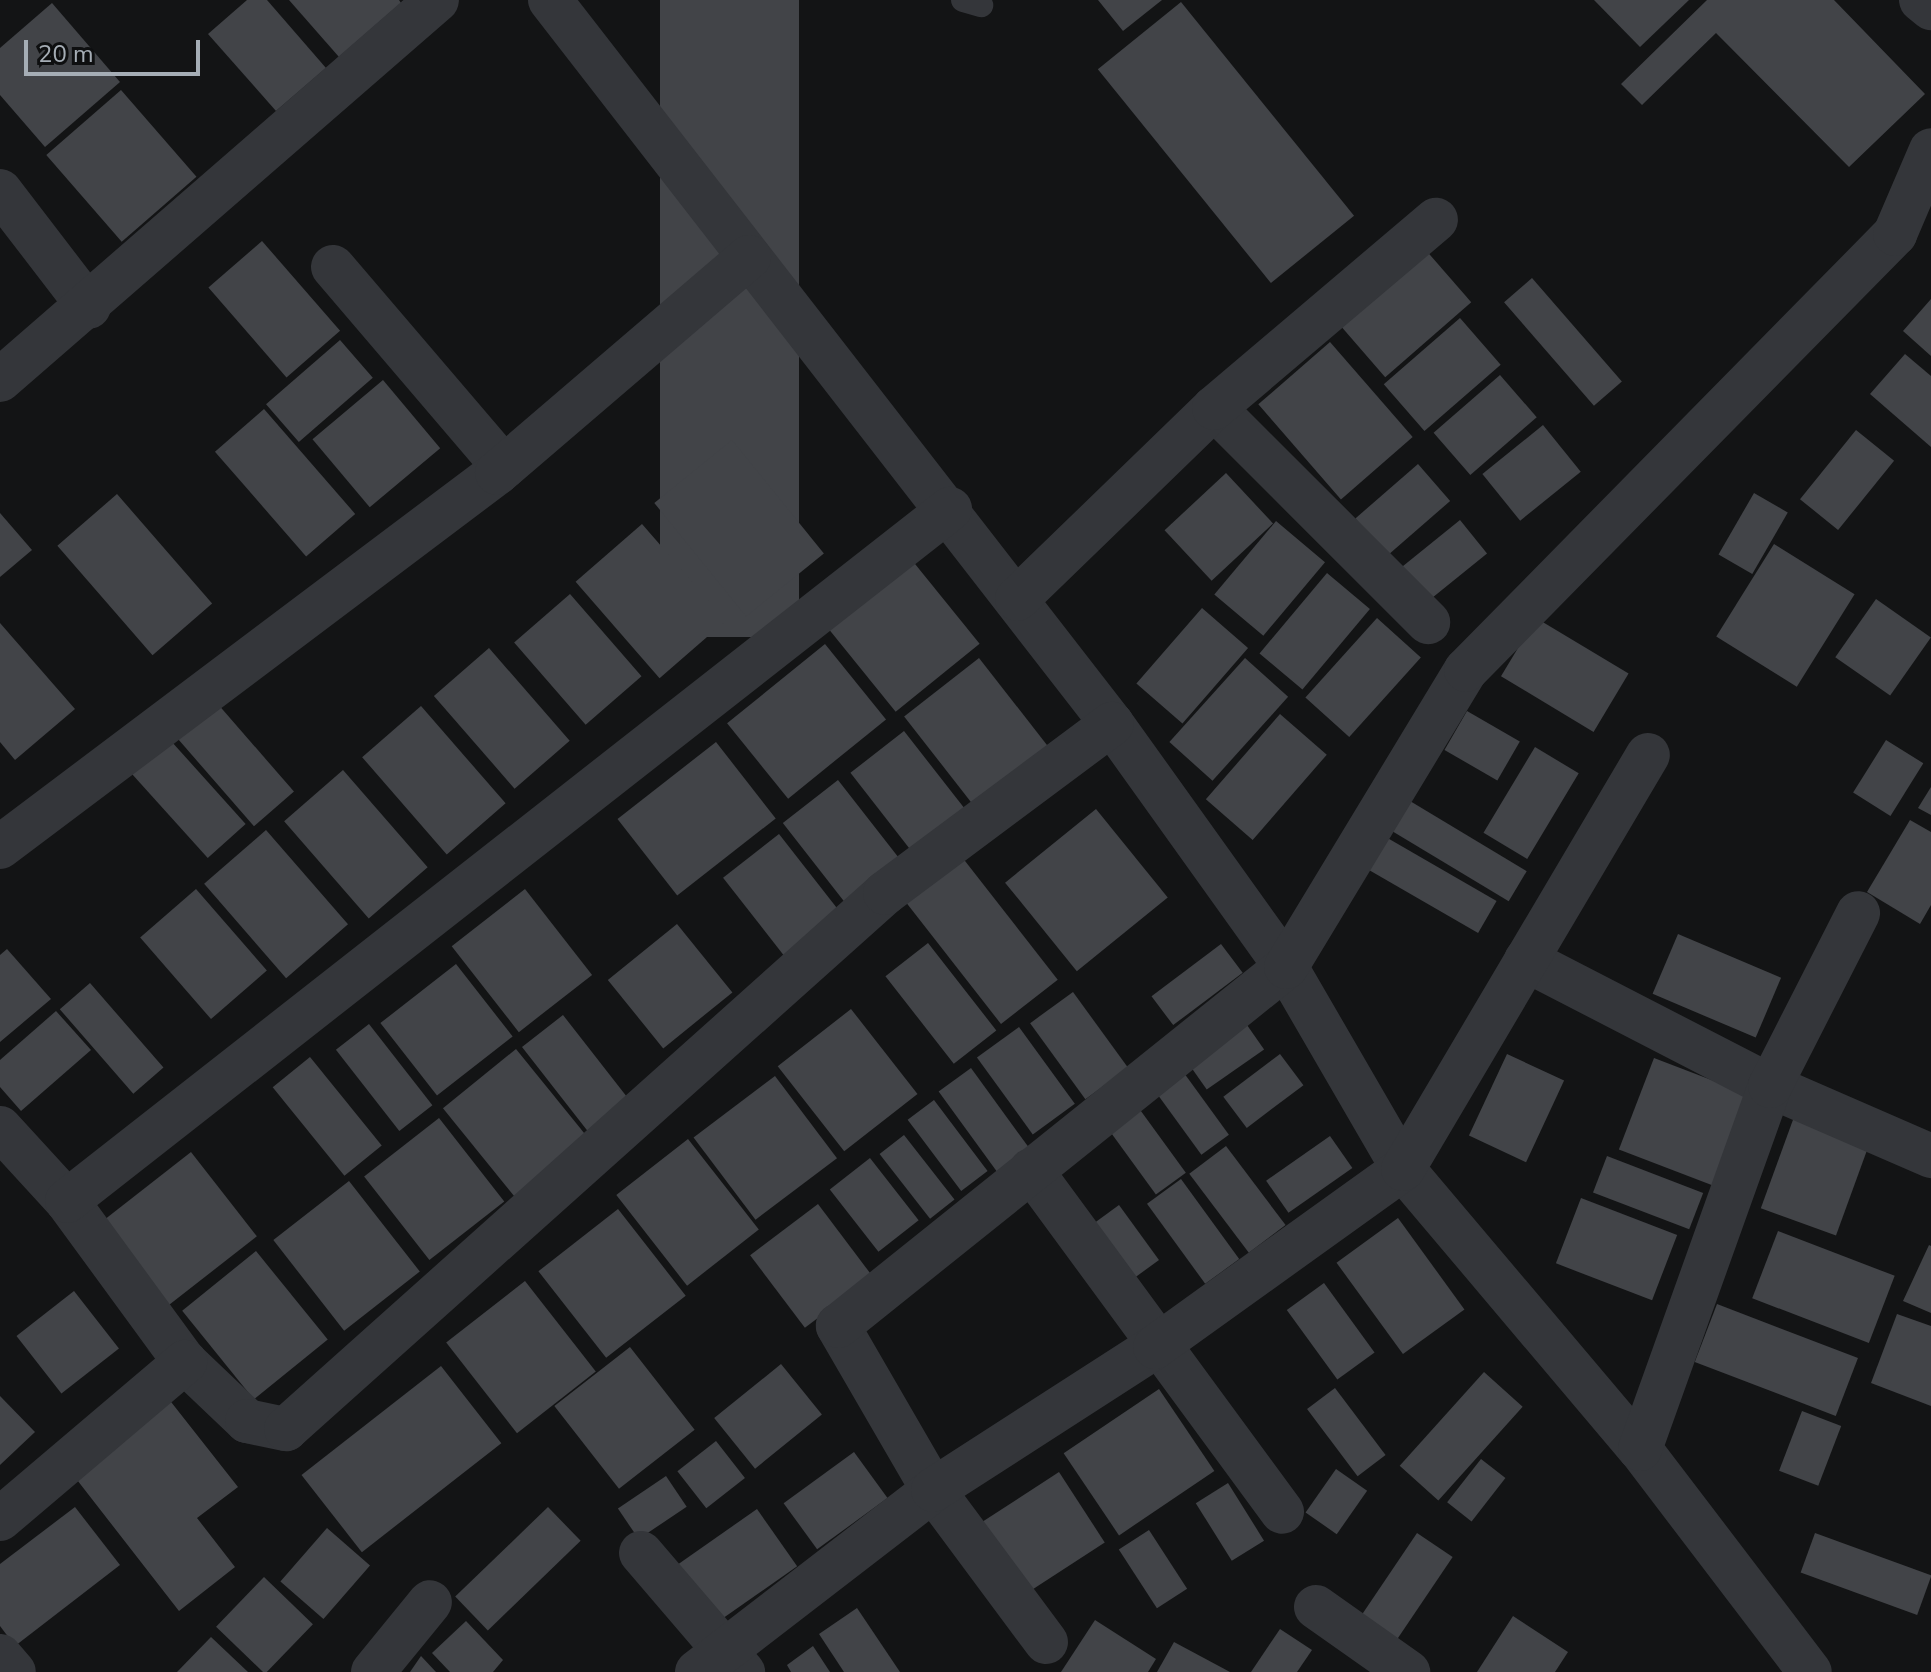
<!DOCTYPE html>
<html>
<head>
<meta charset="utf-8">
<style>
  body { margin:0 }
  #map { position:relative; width:1931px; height:1672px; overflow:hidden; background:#131415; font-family:"Nunito Sans",sans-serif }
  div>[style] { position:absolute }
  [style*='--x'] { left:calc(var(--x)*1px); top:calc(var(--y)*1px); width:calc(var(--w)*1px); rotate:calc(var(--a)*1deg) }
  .building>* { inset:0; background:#424448; transform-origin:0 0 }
  .lane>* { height:24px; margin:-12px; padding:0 12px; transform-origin:12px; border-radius:12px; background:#34363a }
  .street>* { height:44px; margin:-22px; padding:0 22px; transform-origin:22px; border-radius:22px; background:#34363a }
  span { translate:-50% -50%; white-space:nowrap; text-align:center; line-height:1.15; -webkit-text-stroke:8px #0e0f10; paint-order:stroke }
  .scale { position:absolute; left:24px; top:40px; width:176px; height:36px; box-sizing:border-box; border:4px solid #a5adb5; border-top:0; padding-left:10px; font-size:24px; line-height:28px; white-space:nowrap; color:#a5adb5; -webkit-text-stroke:6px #0e0f10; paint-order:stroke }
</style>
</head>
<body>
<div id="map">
  <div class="building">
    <i style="clip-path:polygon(247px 0,267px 0,326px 68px,276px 111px,208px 34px)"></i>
    <i style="clip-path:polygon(289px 0,399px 0,401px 3px,339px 57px)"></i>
    <i style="left:660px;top:0;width:139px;height:637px"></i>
    <i style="clip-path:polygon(1098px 0,1162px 0,1123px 31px)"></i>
    <i style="clip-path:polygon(1594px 0,1689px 0,1640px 47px)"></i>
    <i style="clip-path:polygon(1707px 0,1834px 0,1925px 94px,1849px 167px,1716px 33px,1642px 105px,1621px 84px)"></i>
    <i style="left:1181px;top:2px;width:275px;height:107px;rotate:51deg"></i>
    <i style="clip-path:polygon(52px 3px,120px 82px,45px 147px,0 95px,0 48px)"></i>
    <i style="left:121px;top:90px;width:115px;height:99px;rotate:49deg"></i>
    <i style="left:262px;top:241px;width:119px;height:71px;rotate:49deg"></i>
    <i style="left:1424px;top:248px;width:72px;height:114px;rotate:49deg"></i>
    <i style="left:1532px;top:278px;width:137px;height:37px;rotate:49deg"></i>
    <i style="clip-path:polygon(1931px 299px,1931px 356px,1903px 331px)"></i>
    <i style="left:1460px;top:318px;width:62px;height:101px;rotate:49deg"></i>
    <i style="left:340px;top:340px;width:50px;height:98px;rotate:49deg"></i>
    <i style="left:1330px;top:342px;width:126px;height:95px;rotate:49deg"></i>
    <i style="clip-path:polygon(1905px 354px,1931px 376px,1931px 447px,1870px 394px)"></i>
    <i style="left:1500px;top:375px;width:56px;height:88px;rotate:49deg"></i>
    <i style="left:383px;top:380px;width:89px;height:92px;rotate:50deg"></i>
    <i style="left:264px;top:409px;width:139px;height:65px;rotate:49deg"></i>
    <i style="left:1543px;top:425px;width:60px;height:78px;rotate:51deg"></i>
    <i style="left:1856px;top:430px;width:49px;height:89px;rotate:39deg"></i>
    <i style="left:732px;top:440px;width:146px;height:100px;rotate:51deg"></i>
    <i style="left:1418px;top:464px;width:49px;height:83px;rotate:49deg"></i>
    <i style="left:1226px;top:473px;width:69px;height:84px;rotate:47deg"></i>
    <i style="left:1754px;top:493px;width:39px;height:71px;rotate:30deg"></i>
    <i style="left:117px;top:494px;width:145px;height:79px;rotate:49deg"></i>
    <i style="clip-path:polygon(0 513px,32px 550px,0 577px)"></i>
    <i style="left:1460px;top:520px;width:43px;height:82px;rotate:51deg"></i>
    <i style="left:1276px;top:521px;width:64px;height:96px;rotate:40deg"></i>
    <i style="left:642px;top:524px;width:128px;height:88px;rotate:49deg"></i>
    <i style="left:1774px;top:544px;width:95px;height:109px;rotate:32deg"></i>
    <i style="left:911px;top:559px;width:109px;height:108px;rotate:51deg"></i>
    <i style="left:1327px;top:573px;width:56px;height:105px;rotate:40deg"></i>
    <i style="left:570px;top:594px;width:109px;height:74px;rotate:49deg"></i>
    <i style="left:1876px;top:599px;width:67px;height:71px;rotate:35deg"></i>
    <i style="left:1202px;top:608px;width:61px;height:100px;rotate:41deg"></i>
    <i style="left:1377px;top:618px;width:59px;height:107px;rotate:42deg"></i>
    <i style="left:1536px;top:618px;width:108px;height:68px;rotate:31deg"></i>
    <i style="clip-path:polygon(0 623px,75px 709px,15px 760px,0 742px)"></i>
    <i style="left:825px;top:644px;width:97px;height:126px;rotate:51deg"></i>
    <i style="left:489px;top:648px;width:123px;height:73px;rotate:49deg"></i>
    <i style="left:979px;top:658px;width:117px;height:95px;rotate:52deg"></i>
    <i style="left:1245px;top:658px;width:58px;height:113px;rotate:42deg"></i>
    <i style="left:210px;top:695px;width:128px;height:53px;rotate:49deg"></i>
    <i style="left:421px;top:706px;width:129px;height:78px;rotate:49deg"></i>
    <i style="left:1467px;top:711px;width:61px;height:45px;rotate:30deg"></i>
    <i style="left:1280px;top:714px;width:62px;height:113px;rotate:41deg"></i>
    <i style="left:162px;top:731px;width:125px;height:51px;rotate:48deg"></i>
    <i style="left:904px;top:731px;width:100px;height:68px;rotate:52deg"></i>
    <i style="left:1886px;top:740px;width:44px;height:62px;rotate:32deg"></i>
    <i style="left:716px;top:742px;width:97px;height:125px;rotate:52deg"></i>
    <i style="left:1535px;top:747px;width:51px;height:100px;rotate:31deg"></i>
    <i style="left:343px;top:770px;width:129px;height:78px;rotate:49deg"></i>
    <i style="left:838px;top:780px;width:105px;height:70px;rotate:52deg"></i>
    <i style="clip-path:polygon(1931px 787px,1931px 815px,1918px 808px)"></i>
    <i style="left:1405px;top:798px;width:142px;height:35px;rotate:31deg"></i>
    <i style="left:1096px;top:809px;width:114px;height:117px;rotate:51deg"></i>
    <i style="clip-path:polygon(1910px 820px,1931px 832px,1931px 905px,1920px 924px,1867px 892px)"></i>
    <i style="left:266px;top:830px;width:125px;height:82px;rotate:49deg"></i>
    <i style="left:779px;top:834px;width:108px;height:71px;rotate:52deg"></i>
    <i style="left:1384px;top:836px;width:130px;height:37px;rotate:30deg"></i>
    <i style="left:958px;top:852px;width:162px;height:72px;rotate:52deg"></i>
    <i style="left:196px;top:889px;width:108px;height:74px;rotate:49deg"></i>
    <i style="left:525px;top:889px;width:109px;height:93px;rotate:52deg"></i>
    <i style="left:677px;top:924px;width:88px;height:89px;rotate:51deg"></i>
    <i style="left:1678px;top:934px;width:112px;height:65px;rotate:23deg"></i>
    <i style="left:928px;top:943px;width:111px;height:54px;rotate:52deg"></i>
    <i style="left:1221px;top:944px;width:36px;height:87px;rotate:53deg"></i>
    <i style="clip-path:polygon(7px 949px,51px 999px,0 1042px,0 955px)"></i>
    <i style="left:456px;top:964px;width:92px;height:96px;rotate:52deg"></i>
    <i style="left:90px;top:983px;width:112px;height:40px;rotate:49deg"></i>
    <i style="left:1073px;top:992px;width:94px;height:53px;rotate:54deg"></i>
    <i style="left:851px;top:1009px;width:108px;height:93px;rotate:52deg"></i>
    <i style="clip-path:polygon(56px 1011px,91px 1050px,21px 1111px,0 1087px,0 1060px)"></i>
    <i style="left:563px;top:1015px;width:110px;height:52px;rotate:52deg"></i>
    <i style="left:1240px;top:1015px;width:42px;height:70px;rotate:55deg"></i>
    <i style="left:369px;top:1024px;width:103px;height:42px;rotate:52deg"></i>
    <i style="left:1019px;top:1027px;width:95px;height:52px;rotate:54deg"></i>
    <i style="left:516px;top:1049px;width:114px;height:94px;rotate:51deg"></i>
    <i style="left:1280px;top:1054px;width:39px;height:71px;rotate:53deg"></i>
    <i style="left:1507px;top:1054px;width:63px;height:90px;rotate:25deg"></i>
    <i style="left:310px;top:1057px;width:114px;height:48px;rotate:51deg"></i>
    <i style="left:1654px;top:1058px;width:107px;height:98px;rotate:21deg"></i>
    <i style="left:1176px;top:1062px;width:90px;height:34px;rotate:54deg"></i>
    <i style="left:971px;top:1068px;width:99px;height:40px;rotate:54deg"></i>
    <i style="left:775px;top:1076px;width:103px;height:102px;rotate:53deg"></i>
    <i style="left:1130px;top:1096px;width:95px;height:37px;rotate:54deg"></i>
    <i style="left:934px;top:1100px;width:89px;height:33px;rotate:53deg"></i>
    <i style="left:1794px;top:1117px;width:80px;height:97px;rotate:20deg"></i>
    <i style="left:439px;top:1118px;width:106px;height:95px;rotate:52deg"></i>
    <i style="left:904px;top:1135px;width:82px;height:31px;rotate:52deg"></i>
    <i style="left:1330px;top:1136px;width:39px;height:78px;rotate:55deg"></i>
    <i style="left:688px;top:1139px;width:115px;height:91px;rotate:52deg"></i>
    <i style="left:1226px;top:1146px;width:99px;height:46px;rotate:53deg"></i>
    <i style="left:191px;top:1152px;width:107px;height:112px;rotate:52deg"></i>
    <i style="left:1607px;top:1156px;width:103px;height:39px;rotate:21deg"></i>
    <i style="left:870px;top:1158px;width:79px;height:51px;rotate:52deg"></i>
    <i style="left:1181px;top:1179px;width:99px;height:42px;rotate:54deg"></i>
    <i style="left:349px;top:1181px;width:115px;height:96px;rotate:52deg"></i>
    <i style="left:1581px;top:1198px;width:103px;height:70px;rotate:21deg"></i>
    <i style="left:818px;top:1204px;width:91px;height:85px;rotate:53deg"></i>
    <i style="left:1119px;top:1205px;width:68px;height:36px;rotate:54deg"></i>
    <i style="left:618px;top:1209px;width:110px;height:101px;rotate:52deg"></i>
    <i style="left:1398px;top:1218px;width:113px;height:76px;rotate:54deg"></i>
    <i style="left:1778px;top:1231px;width:125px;height:72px;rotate:21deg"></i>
    <i style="clip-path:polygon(1929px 1245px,1931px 1246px,1931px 1313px,1903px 1301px)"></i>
    <i style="left:256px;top:1251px;width:114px;height:95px;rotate:51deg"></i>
    <i style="left:525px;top:1281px;width:115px;height:100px;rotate:52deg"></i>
    <i style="left:1324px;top:1283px;width:86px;height:46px;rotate:54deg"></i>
    <i style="left:74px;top:1291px;width:73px;height:73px;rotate:52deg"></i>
    <i style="left:1717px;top:1304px;width:151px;height:62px;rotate:21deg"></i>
    <i style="clip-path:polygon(1897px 1314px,1931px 1326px,1931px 1406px,1871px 1383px)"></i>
    <i style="left:630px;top:1347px;width:105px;height:96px;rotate:52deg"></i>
    <i style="left:781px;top:1364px;width:65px;height:86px;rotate:51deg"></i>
    <i style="left:441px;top:1366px;width:98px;height:177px;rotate:52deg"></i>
    <i style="left:1484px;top:1372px;width:52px;height:126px;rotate:42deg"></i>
    <i style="left:1335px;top:1388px;width:84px;height:35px;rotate:53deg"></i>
    <i style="left:1159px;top:1389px;width:99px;height:115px;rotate:56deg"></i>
    <i style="clip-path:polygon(164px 1393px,238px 1487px,197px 1518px,235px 1567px,179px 1611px,67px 1467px)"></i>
    <i style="clip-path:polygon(0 1396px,35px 1432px,0 1465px)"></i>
    <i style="left:1802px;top:1411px;width:42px;height:64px;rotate:21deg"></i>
    <i style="left:716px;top:1441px;width:47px;height:49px;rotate:52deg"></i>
    <i style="left:854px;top:1452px;width:57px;height:87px;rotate:54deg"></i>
    <i style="left:1481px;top:1459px;width:31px;height:55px;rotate:38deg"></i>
    <i style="left:1336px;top:1469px;width:38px;height:53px;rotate:35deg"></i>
    <i style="left:1059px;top:1472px;width:84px;height:100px;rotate:57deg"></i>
    <i style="left:666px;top:1476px;width:37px;height:58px;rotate:56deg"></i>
    <i style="left:1228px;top:1483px;width:68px;height:38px;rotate:58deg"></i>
    <i style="clip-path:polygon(75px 1507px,120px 1565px,15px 1646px,0 1626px,0 1564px)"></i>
    <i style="left:548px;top:1507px;width:47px;height:129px;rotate:46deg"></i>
    <i style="left:757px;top:1509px;width:70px;height:98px;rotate:55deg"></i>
    <i style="left:327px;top:1528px;width:57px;height:71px;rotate:41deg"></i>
    <i style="left:1149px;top:1530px;width:70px;height:36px;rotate:57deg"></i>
    <i style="left:1417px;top:1533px;width:43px;height:108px;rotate:34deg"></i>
    <i style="left:1815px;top:1533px;width:124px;height:42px;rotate:20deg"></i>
    <i style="left:264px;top:1577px;width:68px;height:69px;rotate:44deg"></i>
    <i style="clip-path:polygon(857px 1608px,900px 1672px,844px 1672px,819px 1634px)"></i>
    <i style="clip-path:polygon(1513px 1616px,1568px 1652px,1555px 1672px,1477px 1672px)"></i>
    <i style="clip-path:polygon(1095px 1620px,1156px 1659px,1148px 1672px,1061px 1672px)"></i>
    <i style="clip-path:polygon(466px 1621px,503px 1660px,493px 1672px,450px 1672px,432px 1653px)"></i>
    <i style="clip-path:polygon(1280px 1629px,1312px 1650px,1297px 1672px,1251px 1672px)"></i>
    <i style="clip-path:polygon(211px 1637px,248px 1672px,177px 1672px)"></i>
    <i style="clip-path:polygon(1174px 1642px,1230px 1672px,1157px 1672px)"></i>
    <i style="clip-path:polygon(813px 1646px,830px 1672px,791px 1672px,787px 1665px)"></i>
    <i style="clip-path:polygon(421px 1656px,436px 1672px,410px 1672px)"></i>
  </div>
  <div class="lane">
    <i style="--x:963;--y:0;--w:19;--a:16"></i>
  </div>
  <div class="street">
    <i style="--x:550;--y:0;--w:917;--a:52.18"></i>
    <i style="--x:1112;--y:724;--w:299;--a:54.4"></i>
    <i style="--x:1286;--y:967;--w:233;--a:59.9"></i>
    <i style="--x:1403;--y:1169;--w:367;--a:49.8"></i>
    <i style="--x:1640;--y:1449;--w:280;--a:52.7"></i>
    <i style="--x:1921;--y:0;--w:13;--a:39"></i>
    <i style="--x:0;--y:191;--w:146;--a:52.5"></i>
    <i style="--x:333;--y:267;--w:263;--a:49.5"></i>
    <i style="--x:0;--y:380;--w:579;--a:-41.01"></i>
    <i style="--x:1214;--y:408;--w:303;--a:45"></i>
    <i style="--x:1017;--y:599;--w:274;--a:-44.1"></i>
    <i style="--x:1214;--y:408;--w:291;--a:-40.3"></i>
    <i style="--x:0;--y:847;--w:622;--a:-36.96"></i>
    <i style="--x:497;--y:473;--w:332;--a:-40.6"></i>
    <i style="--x:1526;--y:960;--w:275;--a:27.3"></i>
    <i style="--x:1770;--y:1086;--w:176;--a:23.5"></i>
    <i style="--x:0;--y:1128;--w:99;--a:47.5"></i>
    <i style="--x:67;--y:1201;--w:200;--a:53.8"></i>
    <i style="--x:185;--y:1362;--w:86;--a:43.6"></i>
    <i style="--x:247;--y:1421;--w:40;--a:12"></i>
    <i style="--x:286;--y:1429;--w:804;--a:-41.82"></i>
    <i style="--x:885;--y:893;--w:283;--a:-36.7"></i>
    <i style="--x:1031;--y:1170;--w:424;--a:53.7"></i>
    <i style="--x:67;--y:1201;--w:1122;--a:-38.09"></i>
    <i style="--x:1640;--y:1449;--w:386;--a:-70.3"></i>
    <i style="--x:1770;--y:1086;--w:194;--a:-63"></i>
    <i style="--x:0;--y:1519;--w:243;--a:-40.3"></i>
    <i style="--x:641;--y:1553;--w:157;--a:49.4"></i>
    <i style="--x:1316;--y:1607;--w:113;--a:35.2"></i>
    <i style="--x:1046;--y:1642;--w:189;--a:-126.6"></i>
    <i style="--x:933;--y:1490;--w:190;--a:-120.1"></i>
    <i style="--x:838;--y:1326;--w:574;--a:-38.71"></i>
    <i style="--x:1286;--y:967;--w:347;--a:-58.8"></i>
    <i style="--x:1466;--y:670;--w:612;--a:-45.46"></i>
    <i style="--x:1895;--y:234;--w:91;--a:-66.8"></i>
    <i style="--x:0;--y:1656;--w:21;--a:49"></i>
    <i style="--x:373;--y:1672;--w:90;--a:-50.8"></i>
    <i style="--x:697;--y:1672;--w:298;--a:-37.6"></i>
    <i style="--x:933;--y:1490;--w:264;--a:-32.8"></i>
    <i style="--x:1155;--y:1347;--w:305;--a:-35.7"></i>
    <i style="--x:1403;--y:1169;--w:481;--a:-59.4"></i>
  </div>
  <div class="scale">20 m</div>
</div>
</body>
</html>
